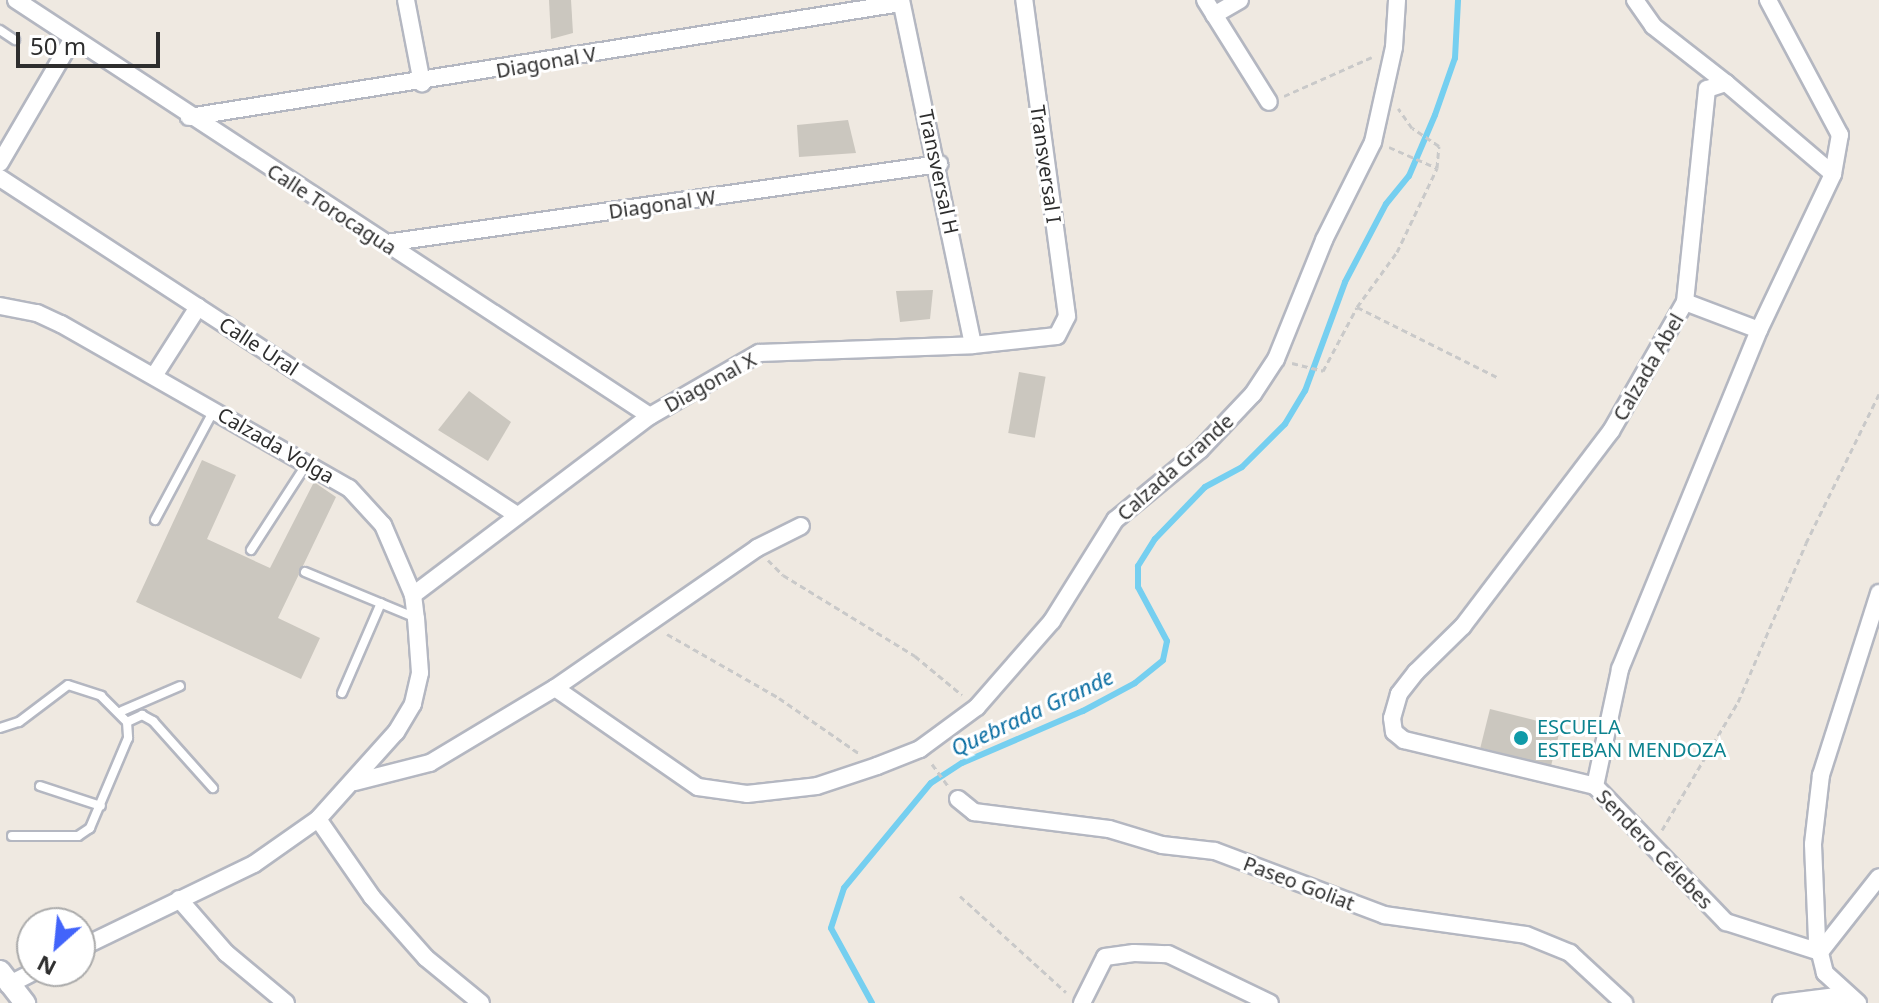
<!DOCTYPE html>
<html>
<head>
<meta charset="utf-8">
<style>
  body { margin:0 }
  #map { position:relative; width:1879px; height:1003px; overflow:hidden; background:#efe9e1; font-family:"Noto Sans",sans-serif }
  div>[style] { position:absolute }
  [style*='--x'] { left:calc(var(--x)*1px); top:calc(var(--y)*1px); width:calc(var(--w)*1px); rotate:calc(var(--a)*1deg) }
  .stream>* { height:6px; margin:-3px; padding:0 3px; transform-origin:3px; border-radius:3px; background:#75cff0 }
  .building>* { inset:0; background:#cbc7bf; transform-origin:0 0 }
  .path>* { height:3px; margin-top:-1.5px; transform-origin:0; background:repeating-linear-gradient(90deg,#c9c9c9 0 6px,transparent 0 10px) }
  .roads { filter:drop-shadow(2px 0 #b4b7c1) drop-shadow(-2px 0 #b4b7c1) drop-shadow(0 2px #b4b7c1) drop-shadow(0 -2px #b4b7c1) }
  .service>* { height:8px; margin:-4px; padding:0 4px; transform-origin:4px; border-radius:4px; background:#fff }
  .minor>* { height:16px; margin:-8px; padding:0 8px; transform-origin:8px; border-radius:8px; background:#fff }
  .tertiary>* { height:20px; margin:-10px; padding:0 10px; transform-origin:10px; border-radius:10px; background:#fff }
  .dots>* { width:22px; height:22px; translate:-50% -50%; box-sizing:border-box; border:4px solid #fff; border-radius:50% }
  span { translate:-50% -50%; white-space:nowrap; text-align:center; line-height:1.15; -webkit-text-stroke:6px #fff; paint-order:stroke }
  .street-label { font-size:20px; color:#2e2e2e }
  .culture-label { font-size:20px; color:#0d838f }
  .left { translate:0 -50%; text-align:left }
  .water-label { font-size:22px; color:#0d6fa3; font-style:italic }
  .north { position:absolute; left:16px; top:907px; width:80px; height:80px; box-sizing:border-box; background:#fff; border:2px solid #ababab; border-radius:50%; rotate:207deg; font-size:22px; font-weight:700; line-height:32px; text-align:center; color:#2e2e2e }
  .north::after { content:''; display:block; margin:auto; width:28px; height:36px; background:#4264fb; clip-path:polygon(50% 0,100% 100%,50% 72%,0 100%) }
  .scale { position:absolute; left:16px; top:32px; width:144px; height:36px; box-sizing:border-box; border:4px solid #2e2e2e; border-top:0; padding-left:10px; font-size:24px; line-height:28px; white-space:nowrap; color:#2e2e2e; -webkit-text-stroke:6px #fff; paint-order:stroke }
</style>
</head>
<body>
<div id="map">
  <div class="stream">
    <i style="--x:872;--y:1003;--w:85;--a:-118.7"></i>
    <i style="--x:831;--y:928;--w:42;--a:-72"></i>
    <i style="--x:844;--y:888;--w:136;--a:-50.4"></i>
    <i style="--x:931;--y:783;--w:37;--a:-33"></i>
    <i style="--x:962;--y:763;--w:132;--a:-23.3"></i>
    <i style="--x:1083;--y:711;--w:59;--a:-28.3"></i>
    <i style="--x:1135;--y:683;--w:36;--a:-39"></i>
    <i style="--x:1163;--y:660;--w:19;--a:-78"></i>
    <i style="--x:1167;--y:641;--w:61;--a:-118.2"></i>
    <i style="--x:1138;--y:587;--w:21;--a:-90"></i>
    <i style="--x:1138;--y:566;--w:32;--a:-58"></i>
    <i style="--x:1155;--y:539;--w:72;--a:-46.1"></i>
    <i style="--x:1205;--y:487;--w:42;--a:-28.4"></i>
    <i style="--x:1242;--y:467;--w:61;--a:-45"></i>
    <i style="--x:1285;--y:424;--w:39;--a:-59"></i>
    <i style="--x:1305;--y:391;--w:116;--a:-69.8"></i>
    <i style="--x:1345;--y:282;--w:88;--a:-62.3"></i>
    <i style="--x:1386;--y:204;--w:36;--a:-51"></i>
    <i style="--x:1409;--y:176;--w:66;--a:-66.9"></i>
    <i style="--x:1435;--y:115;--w:60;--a:-70.7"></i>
    <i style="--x:1455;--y:58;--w:58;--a:-87"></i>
  </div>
  <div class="building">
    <i style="clip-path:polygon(549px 0,571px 0,573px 33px,551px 39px)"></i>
    <i style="clip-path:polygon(848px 120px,856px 153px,799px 157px,797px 125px)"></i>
    <i style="clip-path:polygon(933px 290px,930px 319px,900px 322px,896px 291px)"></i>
    <i style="left:1019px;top:372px;width:27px;height:62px;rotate:10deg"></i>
    <i style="clip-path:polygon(469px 391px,511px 422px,488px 461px,438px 430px)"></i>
    <i style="clip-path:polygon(202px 460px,236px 475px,207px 539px,270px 568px,314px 482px,336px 497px,278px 618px,320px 638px,301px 679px,136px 602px)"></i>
    <i style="left:1490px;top:709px;width:73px;height:40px;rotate:14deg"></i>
  </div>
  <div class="path">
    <i style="--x:1284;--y:96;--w:96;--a:-23.9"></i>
    <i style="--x:1389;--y:147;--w:52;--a:23.6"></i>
    <i style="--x:1357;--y:307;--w:68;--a:-54"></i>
    <i style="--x:1397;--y:252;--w:93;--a:-64.5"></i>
    <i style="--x:1437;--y:168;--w:22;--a:-85"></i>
    <i style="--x:1439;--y:146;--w:32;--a:-146"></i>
    <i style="--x:1412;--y:128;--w:24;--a:-125"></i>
    <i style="--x:1292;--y:363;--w:32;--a:14"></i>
    <i style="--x:1323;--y:371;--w:72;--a:-62"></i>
    <i style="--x:1357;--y:307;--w:159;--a:26.6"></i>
    <i style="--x:768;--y:560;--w:21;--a:45"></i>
    <i style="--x:783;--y:575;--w:155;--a:31.5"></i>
    <i style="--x:915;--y:656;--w:61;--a:39.7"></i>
    <i style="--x:667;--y:634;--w:129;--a:29.7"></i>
    <i style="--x:779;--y:698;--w:98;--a:34.7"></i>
    <i style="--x:932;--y:764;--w:29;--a:54"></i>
    <i style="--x:1662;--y:830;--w:149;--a:-59.3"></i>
    <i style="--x:1738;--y:702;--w:173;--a:-66.8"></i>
    <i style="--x:1806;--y:543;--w:166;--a:-63.9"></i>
    <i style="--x:960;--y:896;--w:143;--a:42.2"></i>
  </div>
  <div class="roads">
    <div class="service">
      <i style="--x:0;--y:30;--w:18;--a:34"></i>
      <i style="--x:155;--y:520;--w:125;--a:-61.8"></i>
      <i style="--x:251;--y:550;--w:105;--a:-57.1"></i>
      <i style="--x:305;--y:572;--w:120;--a:22.5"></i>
      <i style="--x:342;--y:693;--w:98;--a:-66.6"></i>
      <i style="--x:122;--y:711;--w:63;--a:-23.3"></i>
      <i style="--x:127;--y:722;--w:17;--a:-25"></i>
      <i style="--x:142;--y:715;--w:13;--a:29"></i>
      <i style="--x:153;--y:721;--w:90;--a:48.2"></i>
      <i style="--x:0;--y:728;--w:20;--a:-18"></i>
      <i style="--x:19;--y:722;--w:61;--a:-37.1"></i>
      <i style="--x:68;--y:685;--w:35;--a:18"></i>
      <i style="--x:101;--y:696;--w:37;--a:45"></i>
      <i style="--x:127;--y:722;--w:16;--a:86"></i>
      <i style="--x:128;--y:738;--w:98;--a:112.9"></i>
      <i style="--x:90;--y:828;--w:14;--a:146"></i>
      <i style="--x:78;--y:836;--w:66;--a:180"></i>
      <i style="--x:40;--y:786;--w:64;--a:18.2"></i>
    </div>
    <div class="minor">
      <i style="--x:16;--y:0;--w:758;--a:33.27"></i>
      <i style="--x:406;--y:0;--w:85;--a:79.1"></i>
      <i style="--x:901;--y:0;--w:352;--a:78.2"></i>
      <i style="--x:1205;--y:0;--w:120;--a:57.9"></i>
      <i style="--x:1635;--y:0;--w:32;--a:55"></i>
      <i style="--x:1653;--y:26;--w:93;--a:38"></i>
      <i style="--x:1214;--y:15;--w:30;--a:-30"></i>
      <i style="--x:189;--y:117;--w:721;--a:-9.1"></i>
      <i style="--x:0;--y:163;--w:145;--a:-59.7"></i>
      <i style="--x:1833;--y:174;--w:140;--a:-139.6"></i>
      <i style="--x:1726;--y:83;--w:20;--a:162"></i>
      <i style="--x:1707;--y:89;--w:214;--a:95.9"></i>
      <i style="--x:1685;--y:302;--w:149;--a:119.8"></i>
      <i style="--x:1611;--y:431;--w:245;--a:127.2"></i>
      <i style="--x:1463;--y:626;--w:66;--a:135.6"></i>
      <i style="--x:1416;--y:672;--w:28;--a:128"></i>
      <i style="--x:1399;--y:694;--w:25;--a:106"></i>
      <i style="--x:1392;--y:718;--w:14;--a:82"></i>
      <i style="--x:1394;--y:732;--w:13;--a:39"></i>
      <i style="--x:1404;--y:740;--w:196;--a:13.5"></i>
      <i style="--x:1595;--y:786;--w:189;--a:46.1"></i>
      <i style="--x:1726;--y:922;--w:99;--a:17.7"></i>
      <i style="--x:1820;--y:952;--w:95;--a:-51.8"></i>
      <i style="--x:0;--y:178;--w:617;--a:33.1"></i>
      <i style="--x:386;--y:243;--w:559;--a:-8.13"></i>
      <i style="--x:1685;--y:302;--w:79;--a:20.7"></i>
      <i style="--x:0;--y:306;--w:38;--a:11"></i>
      <i style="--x:37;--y:313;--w:26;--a:25"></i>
      <i style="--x:61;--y:324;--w:331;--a:29.7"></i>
      <i style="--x:349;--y:488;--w:50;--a:47.4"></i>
      <i style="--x:383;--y:525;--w:76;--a:66.8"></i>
      <i style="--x:413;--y:595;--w:23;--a:83"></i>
      <i style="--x:416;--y:618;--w:55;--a:85.8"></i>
      <i style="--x:420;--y:673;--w:32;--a:103"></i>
      <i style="--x:413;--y:704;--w:33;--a:121"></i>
      <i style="--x:396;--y:732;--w:117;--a:131.9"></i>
      <i style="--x:318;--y:819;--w:78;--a:144.9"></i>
      <i style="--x:254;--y:864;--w:193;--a:154.2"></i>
      <i style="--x:154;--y:376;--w:82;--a:-57.5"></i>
      <i style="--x:413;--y:595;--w:297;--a:-37.1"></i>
      <i style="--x:650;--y:416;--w:126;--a:-30"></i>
      <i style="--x:759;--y:353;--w:214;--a:-2.1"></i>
      <i style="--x:973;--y:345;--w:84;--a:-6.1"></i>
      <i style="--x:1057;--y:336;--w:22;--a:-63"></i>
      <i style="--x:1067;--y:316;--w:319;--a:-97.7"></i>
      <i style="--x:555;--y:688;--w:174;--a:34.7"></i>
      <i style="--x:698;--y:787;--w:49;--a:8.1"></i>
      <i style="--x:747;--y:794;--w:70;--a:-6.5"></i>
      <i style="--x:817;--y:786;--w:63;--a:-18.4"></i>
      <i style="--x:877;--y:766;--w:46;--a:-21.6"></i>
      <i style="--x:920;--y:749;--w:71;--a:-36.4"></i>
      <i style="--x:977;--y:707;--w:114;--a:-48.9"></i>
      <i style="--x:1052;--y:621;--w:119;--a:-58"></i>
      <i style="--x:1115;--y:520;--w:110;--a:-39.5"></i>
      <i style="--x:1200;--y:450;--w:77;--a:-46.6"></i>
      <i style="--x:1253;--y:394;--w:42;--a:-56.7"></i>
      <i style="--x:1276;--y:359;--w:128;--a:-68"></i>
      <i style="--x:1324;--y:240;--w:110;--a:-63.4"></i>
      <i style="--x:1373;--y:142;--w:97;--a:-77.5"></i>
      <i style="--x:1394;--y:47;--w:47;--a:-86.3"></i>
      <i style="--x:355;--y:782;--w:77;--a:-14.2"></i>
      <i style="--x:430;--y:763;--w:146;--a:-31"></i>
      <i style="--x:555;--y:688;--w:246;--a:-34.7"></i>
      <i style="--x:757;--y:548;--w:49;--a:-26.6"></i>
      <i style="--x:1595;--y:786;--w:120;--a:-77.9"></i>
      <i style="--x:1620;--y:669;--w:366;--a:-67.7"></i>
      <i style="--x:1759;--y:330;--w:173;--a:-64.6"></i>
      <i style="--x:1833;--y:174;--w:40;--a:-80"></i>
      <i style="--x:1840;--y:135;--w:153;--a:-118.1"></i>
      <i style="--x:958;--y:799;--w:21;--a:39"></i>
      <i style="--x:974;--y:812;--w:136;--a:7.2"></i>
      <i style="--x:1109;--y:829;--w:55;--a:16.8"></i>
      <i style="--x:1162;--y:845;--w:53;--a:6.5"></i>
      <i style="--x:1215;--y:851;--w:181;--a:20.7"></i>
      <i style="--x:1384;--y:915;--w:143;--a:8"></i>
      <i style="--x:1526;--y:935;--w:48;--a:22.2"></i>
      <i style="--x:1570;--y:953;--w:74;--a:42.8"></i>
      <i style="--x:318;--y:819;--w:95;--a:55.3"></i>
      <i style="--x:372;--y:897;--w:81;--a:48.5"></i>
      <i style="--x:426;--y:958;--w:71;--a:39.3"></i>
      <i style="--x:179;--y:899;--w:72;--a:49"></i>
      <i style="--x:226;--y:953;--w:78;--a:39.8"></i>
      <i style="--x:8;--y:985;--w:30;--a:-27"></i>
      <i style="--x:1082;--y:1003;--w:51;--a:-63.4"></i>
      <i style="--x:1105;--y:957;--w:29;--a:-8"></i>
      <i style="--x:1134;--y:953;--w:34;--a:2"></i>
      <i style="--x:1168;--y:954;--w:113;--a:25.7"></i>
      <i style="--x:1781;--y:1003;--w:64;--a:-7.2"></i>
      <i style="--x:1858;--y:1003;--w:45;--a:-137.7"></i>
      <i style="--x:1825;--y:973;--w:34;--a:-104"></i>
      <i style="--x:1817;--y:940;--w:96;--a:-92.4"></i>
      <i style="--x:1813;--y:844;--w:69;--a:-83.4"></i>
      <i style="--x:1821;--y:775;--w:191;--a:-72.3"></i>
    </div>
    <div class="tertiary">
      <i style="--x:0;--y:971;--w:41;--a:52"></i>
    </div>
  </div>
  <div class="dots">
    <i style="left:1521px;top:738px;background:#0f9aa8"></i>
  </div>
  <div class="street-label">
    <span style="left:546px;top:62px;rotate:-10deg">Diagonal V</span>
    <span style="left:1046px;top:164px;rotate:82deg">Transversal I</span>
    <span style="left:939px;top:172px;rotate:78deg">Transversal H</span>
    <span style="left:662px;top:204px;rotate:-8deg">Diagonal W</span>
    <span style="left:332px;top:209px;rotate:33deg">Calle Torocagua</span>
    <span style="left:259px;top:346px;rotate:33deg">Calle Ural</span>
    <span style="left:1648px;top:367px;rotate:-60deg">Calzada Abel</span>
    <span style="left:710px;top:382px;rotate:-29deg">Diagonal X</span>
    <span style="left:276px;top:445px;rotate:30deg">Calzada Volga</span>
    <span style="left:1175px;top:467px;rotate:-42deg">Calzada Grande</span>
    <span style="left:1655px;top:849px;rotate:46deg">Sendero Célebes</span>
    <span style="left:1299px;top:883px;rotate:21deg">Paseo Goliat</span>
  </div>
  <div class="culture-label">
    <span class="left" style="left:1537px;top:738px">ESCUELA<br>ESTEBAN MENDOZA</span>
  </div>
  <div class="water-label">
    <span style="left:1032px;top:712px;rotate:-25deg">Quebrada Grande</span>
  </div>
  <div class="north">N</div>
  <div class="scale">50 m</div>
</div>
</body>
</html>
